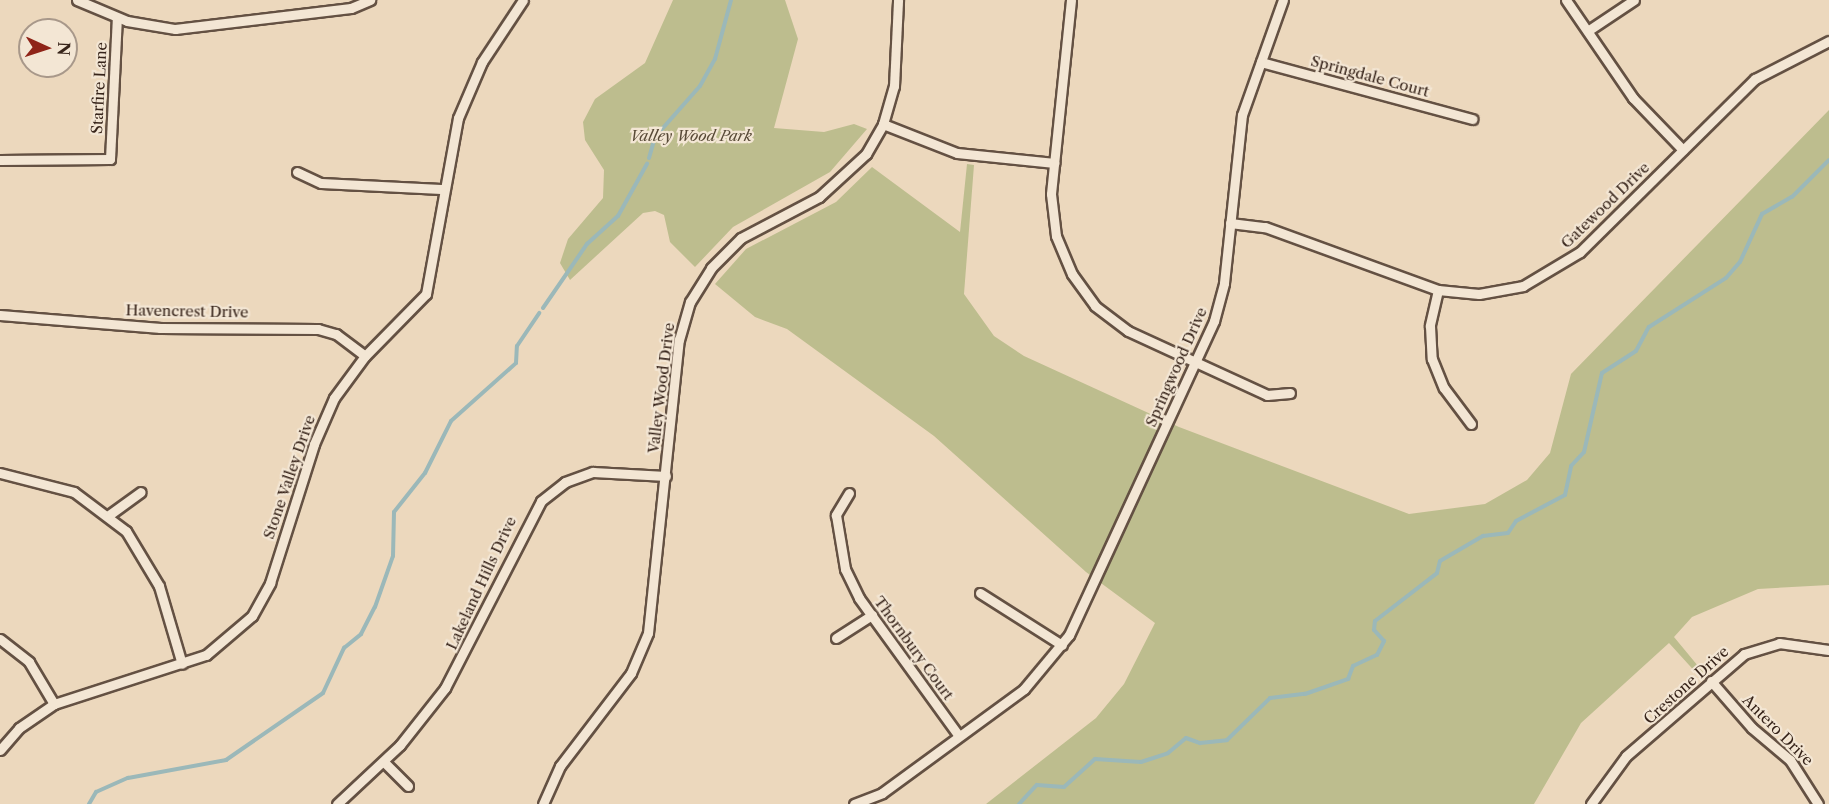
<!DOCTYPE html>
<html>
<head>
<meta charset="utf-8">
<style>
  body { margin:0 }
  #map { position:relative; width:1829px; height:804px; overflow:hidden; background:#ecd8bd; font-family:"Libre Caslon Text",serif }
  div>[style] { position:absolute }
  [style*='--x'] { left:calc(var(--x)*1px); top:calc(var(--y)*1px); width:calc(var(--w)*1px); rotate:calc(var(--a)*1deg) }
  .green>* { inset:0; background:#bdbd8e }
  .stream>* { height:4px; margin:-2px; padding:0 2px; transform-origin:2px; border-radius:2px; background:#9bb8b9 }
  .roads { filter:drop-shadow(2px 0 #645143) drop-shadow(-2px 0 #645143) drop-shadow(0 2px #645143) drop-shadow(0 -2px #645143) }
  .street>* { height:9px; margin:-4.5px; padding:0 4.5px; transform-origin:4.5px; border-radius:4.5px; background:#f3e6d4 }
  span { translate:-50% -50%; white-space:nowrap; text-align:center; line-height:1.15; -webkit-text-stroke:4.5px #f3e6d4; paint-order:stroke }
  .street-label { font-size:15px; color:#37241a }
  .park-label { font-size:15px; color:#584a37; font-style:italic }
  .north { position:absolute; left:18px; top:18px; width:60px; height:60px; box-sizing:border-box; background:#f3e6d4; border:2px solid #a8988a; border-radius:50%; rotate:93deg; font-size:16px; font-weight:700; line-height:24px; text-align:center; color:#37241a }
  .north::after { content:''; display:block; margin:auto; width:21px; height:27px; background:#8f2418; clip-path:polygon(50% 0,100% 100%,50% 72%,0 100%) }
</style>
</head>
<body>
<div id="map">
  <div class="green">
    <i style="clip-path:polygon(673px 0,785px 0,798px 39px,774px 128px,824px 132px,854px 124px,867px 129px,830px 172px,733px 227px,695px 267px,670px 242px,664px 215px,655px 211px,643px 213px,570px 280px,560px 263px,568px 239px,603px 198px,604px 170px,585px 140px,583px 122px,595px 99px,645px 63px)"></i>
    <i style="clip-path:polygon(1829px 110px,1829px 585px,1758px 589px,1692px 617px,1674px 637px,1703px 672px,1699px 676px,1669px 643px,1581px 723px,1534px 804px,986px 804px,1096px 718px,1124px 684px,1155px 623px,1086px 572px,934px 436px,787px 329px,755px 317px,715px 284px,746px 249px,836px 202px,872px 167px,960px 232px,967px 164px,974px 165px,964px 294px,994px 336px,1024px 356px,1179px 427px,1409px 514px,1485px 504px,1527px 480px,1550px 453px,1571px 374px)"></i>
  </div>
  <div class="stream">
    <i style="--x:649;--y:158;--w:22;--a:-74"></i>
    <i style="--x:655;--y:137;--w:68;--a:-48.6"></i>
    <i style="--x:700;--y:86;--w:31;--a:-61"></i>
    <i style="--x:715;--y:59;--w:61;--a:-74.8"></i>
    <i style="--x:543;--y:308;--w:78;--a:-55.5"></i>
    <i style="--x:587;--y:244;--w:42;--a:-42.1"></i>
    <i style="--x:618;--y:216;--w:60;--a:-60.9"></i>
    <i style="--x:89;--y:804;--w:14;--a:-60"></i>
    <i style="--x:96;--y:792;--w:35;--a:-24"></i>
    <i style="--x:128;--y:778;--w:100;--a:-10.4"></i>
    <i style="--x:226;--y:760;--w:118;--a:-34.6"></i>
    <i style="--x:323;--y:693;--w:50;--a:-65"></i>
    <i style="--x:344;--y:648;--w:22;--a:-39"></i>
    <i style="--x:361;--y:634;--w:30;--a:-63"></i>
    <i style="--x:375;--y:607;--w:54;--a:-70.6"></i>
    <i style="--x:393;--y:556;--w:44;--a:-88.7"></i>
    <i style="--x:394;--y:512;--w:50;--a:-51.5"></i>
    <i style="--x:425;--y:473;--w:58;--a:-63.4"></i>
    <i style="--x:451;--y:421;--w:87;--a:-41.7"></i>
    <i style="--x:516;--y:363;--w:17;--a:-87"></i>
    <i style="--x:517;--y:346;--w:40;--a:-56"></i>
    <i style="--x:1019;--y:804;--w:26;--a:-47"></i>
    <i style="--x:1037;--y:785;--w:27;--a:4"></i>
    <i style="--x:1064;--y:787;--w:42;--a:-42.1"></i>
    <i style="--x:1095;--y:759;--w:46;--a:3.7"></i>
    <i style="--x:1141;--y:762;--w:28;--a:-18"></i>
    <i style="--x:1168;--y:753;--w:23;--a:-40"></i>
    <i style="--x:1186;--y:738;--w:15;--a:20"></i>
    <i style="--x:1200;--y:743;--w:27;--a:-6"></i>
    <i style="--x:1227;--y:740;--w:60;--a:-44.3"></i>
    <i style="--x:1270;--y:698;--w:35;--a:-7"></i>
    <i style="--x:1305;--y:694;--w:46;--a:-19.2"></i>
    <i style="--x:1348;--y:679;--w:14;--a:-69"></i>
    <i style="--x:1353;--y:666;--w:26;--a:-25"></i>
    <i style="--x:1377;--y:655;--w:16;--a:-63"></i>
    <i style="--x:1384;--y:641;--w:15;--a:-132"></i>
    <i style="--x:1374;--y:630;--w:9;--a:-84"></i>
    <i style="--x:1375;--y:621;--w:78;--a:-37.7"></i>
    <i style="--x:1437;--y:573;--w:12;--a:-76"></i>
    <i style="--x:1440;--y:561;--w:50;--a:-30.2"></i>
    <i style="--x:1483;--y:536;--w:25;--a:-7"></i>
    <i style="--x:1508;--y:533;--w:14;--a:-56"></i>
    <i style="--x:1516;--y:521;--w:55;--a:-28"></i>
    <i style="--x:1565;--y:495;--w:30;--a:-78"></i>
    <i style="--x:1571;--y:466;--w:19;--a:-47"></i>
    <i style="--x:1584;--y:452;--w:81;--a:-77.2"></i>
    <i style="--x:1602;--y:373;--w:40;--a:-32.9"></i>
    <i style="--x:1636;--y:351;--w:27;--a:-62"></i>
    <i style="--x:1649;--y:327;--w:91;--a:-32.5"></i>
    <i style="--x:1726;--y:278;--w:21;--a:-49"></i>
    <i style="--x:1740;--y:262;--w:53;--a:-65.4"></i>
    <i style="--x:1762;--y:214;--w:34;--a:-30"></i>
    <i style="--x:1792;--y:197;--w:52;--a:-45"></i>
  </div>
  <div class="roads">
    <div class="street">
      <i style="--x:77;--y:0;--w:54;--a:22.8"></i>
      <i style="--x:127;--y:21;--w:49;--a:9.5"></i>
      <i style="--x:175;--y:29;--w:177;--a:-6.8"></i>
      <i style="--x:351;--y:8;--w:21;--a:-23"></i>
      <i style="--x:1071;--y:0;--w:195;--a:95.9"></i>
      <i style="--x:1051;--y:194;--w:42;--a:83.2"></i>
      <i style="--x:1056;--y:236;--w:41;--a:67.2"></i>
      <i style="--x:1072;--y:274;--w:39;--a:54"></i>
      <i style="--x:1095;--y:306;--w:41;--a:37.1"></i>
      <i style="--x:1128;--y:331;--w:153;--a:24.7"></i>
      <i style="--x:1267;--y:395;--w:23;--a:-5"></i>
      <i style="--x:1566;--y:0;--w:119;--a:55.6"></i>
      <i style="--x:1633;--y:98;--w:72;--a:46.1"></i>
      <i style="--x:1589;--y:30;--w:54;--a:-33.7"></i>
      <i style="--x:1261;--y:62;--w:219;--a:15.1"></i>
      <i style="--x:883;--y:124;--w:79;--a:21.4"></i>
      <i style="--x:957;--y:153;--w:98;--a:5.9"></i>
      <i style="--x:0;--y:160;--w:110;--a:-0.5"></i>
      <i style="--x:110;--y:159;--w:141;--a:-87.2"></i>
      <i style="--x:297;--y:172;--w:26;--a:25"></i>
      <i style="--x:321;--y:183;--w:120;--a:2.9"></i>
      <i style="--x:1230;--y:223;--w:35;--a:7"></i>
      <i style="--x:1265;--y:227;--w:184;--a:20"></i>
      <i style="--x:1438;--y:290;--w:41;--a:5.6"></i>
      <i style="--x:1479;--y:294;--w:45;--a:-10.3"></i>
      <i style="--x:1523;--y:286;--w:66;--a:-30.8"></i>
      <i style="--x:1580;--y:252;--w:246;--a:-44.7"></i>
      <i style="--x:1755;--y:79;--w:83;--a:-27.2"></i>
      <i style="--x:1438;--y:290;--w:37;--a:103"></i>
      <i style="--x:1430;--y:326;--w:33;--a:87"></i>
      <i style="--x:1432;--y:359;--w:31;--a:68"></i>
      <i style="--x:1444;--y:388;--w:45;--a:53.1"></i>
      <i style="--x:0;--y:315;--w:161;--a:4.6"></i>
      <i style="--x:160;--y:328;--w:158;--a:0.4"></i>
      <i style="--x:318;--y:329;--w:19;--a:16"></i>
      <i style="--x:336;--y:334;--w:36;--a:37"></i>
      <i style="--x:0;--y:473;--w:76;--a:14.4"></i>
      <i style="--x:74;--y:492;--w:65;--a:36.9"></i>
      <i style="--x:126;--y:531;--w:64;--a:59"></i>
      <i style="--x:159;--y:586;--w:81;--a:73.6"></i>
      <i style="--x:849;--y:493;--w:26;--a:121"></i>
      <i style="--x:836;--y:515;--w:55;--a:80.5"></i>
      <i style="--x:845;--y:569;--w:32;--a:64"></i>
      <i style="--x:859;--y:598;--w:170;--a:54.1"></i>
      <i style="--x:109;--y:515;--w:39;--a:-36"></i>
      <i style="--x:980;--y:593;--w:97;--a:32.4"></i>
      <i style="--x:836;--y:638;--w:43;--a:-32.6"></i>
      <i style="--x:0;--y:639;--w:37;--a:38"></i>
      <i style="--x:29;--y:662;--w:49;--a:59.2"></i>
      <i style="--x:1711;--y:681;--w:62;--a:48.9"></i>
      <i style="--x:1752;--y:728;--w:50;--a:40.1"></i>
      <i style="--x:1790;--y:760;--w:52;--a:57.5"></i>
      <i style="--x:0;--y:750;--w:29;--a:-49"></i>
      <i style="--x:19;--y:728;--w:42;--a:-34.4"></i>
      <i style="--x:54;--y:704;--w:160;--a:-17.9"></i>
      <i style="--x:206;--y:655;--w:60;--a:-40.3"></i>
      <i style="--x:252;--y:616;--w:38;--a:-61"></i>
      <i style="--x:270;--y:583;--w:146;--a:-72.4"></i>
      <i style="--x:314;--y:444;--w:50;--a:-66.5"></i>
      <i style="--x:334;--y:398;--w:52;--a:-53.6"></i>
      <i style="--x:365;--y:356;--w:87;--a:-45.5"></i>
      <i style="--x:426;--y:294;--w:179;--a:-79.7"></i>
      <i style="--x:458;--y:118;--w:61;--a:-66.8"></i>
      <i style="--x:482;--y:62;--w:74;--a:-56.5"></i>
      <i style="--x:384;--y:762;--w:34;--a:45"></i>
      <i style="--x:337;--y:804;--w:86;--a:-43.1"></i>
      <i style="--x:400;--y:745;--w:73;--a:-51.7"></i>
      <i style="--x:445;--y:688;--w:210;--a:-62.8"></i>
      <i style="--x:541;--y:501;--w:31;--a:-38"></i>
      <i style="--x:565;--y:482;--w:30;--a:-20"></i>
      <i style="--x:593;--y:472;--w:73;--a:3.1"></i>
      <i style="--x:543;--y:804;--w:42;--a:-65.9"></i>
      <i style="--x:560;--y:766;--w:117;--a:-52.6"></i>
      <i style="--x:631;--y:673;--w:43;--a:-67"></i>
      <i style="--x:648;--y:633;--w:295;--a:-84"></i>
      <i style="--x:679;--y:340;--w:40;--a:-74"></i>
      <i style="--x:690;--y:302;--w:40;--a:-58"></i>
      <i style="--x:711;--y:268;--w:42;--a:-45"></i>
      <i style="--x:741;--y:238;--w:88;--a:-27.7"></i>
      <i style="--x:819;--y:197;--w:64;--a:-42.5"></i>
      <i style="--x:866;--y:154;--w:34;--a:-60"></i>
      <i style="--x:883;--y:124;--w:40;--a:-74"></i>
      <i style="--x:894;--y:86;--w:86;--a:-87.3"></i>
      <i style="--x:854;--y:804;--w:30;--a:-21"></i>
      <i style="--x:882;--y:793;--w:176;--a:-36.2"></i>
      <i style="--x:1024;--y:689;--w:70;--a:-50.2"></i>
      <i style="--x:1069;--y:635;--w:346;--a:-65.2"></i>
      <i style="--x:1214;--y:321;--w:39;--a:-75"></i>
      <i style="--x:1224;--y:283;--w:169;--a:-83.9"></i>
      <i style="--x:1242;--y:115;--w:122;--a:-70.4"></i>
      <i style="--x:1591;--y:804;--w:59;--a:-53.9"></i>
      <i style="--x:1626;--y:756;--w:156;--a:-40.8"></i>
      <i style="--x:1744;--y:654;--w:37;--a:-17"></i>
      <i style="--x:1779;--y:643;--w:50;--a:8"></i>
    </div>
  </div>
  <div class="street-label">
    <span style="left:1370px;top:76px;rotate:15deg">Springdale Court</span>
    <span style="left:99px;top:88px;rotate:-87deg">Starfire Lane</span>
    <span style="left:1605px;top:205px;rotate:-44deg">Gatewood Drive</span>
    <span style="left:187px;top:311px;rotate:1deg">Havencrest Drive</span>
    <span style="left:1176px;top:367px;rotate:-66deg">Springwood Drive</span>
    <span style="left:661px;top:388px;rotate:-83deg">Valley Wood Drive</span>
    <span style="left:289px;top:477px;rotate:-71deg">Stone Valley Drive</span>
    <span style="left:481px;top:583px;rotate:-65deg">Lakeland Hills Drive</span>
    <span style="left:914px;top:648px;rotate:54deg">Thornbury Court</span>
    <span style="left:1686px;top:685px;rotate:-42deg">Crestone Drive</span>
    <span style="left:1778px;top:730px;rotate:45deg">Antero Drive</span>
  </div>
  <div class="park-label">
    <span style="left:691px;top:136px">Valley Wood Park</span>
  </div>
  <div class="north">N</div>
</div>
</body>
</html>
